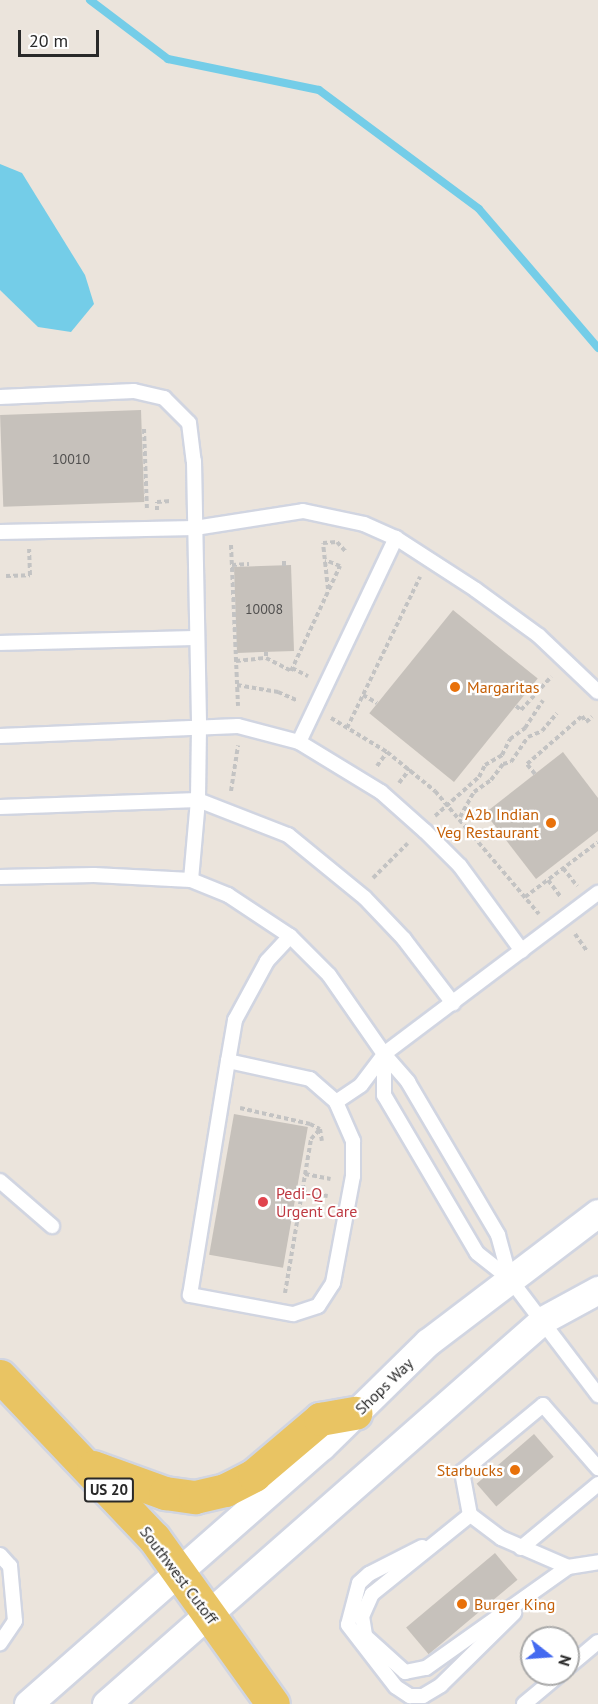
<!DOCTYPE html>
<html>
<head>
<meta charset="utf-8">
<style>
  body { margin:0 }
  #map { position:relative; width:598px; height:1704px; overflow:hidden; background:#ebe4dc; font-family:"PT Sans",sans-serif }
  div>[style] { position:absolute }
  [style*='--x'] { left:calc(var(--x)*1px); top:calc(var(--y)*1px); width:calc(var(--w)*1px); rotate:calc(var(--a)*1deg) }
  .water>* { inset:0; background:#74cde8 }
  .stream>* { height:8px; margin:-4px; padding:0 4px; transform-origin:4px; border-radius:4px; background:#74cde8 }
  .building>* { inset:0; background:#c6c1bb; transform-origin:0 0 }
  .path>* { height:4px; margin-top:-2px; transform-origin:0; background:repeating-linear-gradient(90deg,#c3c3c3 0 4.5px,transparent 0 7.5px) }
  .roads { filter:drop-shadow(2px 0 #d1d5e1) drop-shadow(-2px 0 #d1d5e1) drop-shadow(0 2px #d1d5e1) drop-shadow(0 -2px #d1d5e1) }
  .service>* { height:14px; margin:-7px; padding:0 7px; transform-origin:7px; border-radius:7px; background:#fff }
  .minor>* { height:27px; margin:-13.5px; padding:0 13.5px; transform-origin:13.5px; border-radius:13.5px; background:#fff }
  .primary>* { height:33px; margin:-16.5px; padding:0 16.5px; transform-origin:16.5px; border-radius:16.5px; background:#e9c463 }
  .dots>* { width:16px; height:16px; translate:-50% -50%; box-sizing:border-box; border:3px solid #fff; border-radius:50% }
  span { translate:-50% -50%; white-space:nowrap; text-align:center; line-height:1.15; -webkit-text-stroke:4.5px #fff; paint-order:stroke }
  .number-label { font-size:14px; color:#504f4e }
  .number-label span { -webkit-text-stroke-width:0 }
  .shield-label span { padding:2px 4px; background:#fff; border:2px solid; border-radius:4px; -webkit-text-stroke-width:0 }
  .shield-label { font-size:15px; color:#292929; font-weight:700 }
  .food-label { font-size:16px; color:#c56008 }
  .left { translate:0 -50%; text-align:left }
  .right { translate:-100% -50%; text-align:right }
  .health-label { font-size:16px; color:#be3a42 }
  .street-label { font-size:16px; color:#292929 }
  .north { position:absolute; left:520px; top:1626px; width:60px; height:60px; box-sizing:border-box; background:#fff; border:2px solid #a9a9a9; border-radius:50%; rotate:107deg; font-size:16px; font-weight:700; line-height:24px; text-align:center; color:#292929 }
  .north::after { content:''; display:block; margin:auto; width:21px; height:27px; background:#446af0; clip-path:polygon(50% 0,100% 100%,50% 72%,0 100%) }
  .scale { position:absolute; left:18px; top:30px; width:81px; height:27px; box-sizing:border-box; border:3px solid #292929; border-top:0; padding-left:8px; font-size:18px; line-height:21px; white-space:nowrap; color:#292929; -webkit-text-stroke:4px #fff; paint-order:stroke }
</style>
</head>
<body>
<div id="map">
  <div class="water">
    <i style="clip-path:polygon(0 164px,22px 173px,85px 275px,94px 304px,71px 332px,38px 327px,0 290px)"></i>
  </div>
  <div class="stream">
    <i style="--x:90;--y:0;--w:98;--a:37.1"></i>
    <i style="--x:168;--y:59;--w:154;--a:11.6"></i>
    <i style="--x:319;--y:90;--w:199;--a:36.6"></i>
    <i style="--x:479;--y:209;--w:183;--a:49.4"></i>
  </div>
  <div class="building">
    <i style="left:141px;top:410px;width:92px;height:141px;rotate:88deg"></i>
    <i style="left:291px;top:565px;width:86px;height:57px;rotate:88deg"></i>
    <i style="left:453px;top:610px;width:109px;height:133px;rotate:39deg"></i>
    <i style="clip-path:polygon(563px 752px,598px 798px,598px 831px,536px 879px,485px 813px)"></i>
    <i style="left:234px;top:1114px;width:75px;height:143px;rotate:10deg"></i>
    <i style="left:534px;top:1434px;width:30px;height:76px;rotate:49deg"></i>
    <i style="left:495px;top:1553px;width:35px;height:116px;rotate:50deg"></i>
  </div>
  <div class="path">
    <i style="--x:144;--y:429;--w:81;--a:87.9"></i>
    <i style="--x:157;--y:510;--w:8;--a:-90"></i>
    <i style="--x:157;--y:502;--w:14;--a:-4"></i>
    <i style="--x:231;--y:545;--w:161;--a:87.5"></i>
    <i style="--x:232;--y:565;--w:17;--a:-3"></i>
    <i style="--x:284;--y:566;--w:7;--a:-90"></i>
    <i style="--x:6;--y:576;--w:24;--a:-2"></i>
    <i style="--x:30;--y:575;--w:26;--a:-92"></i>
    <i style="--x:328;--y:589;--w:46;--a:-96.2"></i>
    <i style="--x:323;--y:543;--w:14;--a:-4"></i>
    <i style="--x:337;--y:542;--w:13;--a:48"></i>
    <i style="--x:266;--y:652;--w:7;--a:90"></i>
    <i style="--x:236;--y:661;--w:30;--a:-6"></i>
    <i style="--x:266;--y:658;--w:28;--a:27"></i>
    <i style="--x:291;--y:671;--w:116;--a:-65"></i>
    <i style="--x:340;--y:566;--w:16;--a:-158"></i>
    <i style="--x:292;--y:668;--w:18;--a:27"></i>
    <i style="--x:237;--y:685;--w:42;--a:9.7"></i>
    <i style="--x:278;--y:692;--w:22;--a:24"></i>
    <i style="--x:363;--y:695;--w:16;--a:30"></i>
    <i style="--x:516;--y:706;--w:6;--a:39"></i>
    <i style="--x:521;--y:710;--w:45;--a:-47.7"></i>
    <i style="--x:331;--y:718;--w:66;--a:31.3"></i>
    <i style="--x:387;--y:752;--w:62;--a:39.1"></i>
    <i style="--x:435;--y:791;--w:161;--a:49.8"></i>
    <i style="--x:347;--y:728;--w:168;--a:-64.2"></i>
    <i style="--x:377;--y:766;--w:17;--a:-54"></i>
    <i style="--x:535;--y:774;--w:13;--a:-129"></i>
    <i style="--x:527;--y:764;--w:73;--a:-41.1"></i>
    <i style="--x:582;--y:716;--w:7;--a:56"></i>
    <i style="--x:586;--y:722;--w:8;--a:-40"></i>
    <i style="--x:399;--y:783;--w:18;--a:-52"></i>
    <i style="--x:231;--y:791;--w:46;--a:-81.2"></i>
    <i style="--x:435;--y:816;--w:59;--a:-41.6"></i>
    <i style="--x:479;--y:777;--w:13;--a:-63"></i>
    <i style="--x:485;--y:765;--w:20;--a:-30"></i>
    <i style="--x:502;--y:755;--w:18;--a:-63"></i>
    <i style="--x:510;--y:739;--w:19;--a:-36"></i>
    <i style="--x:525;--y:728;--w:33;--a:-57"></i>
    <i style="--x:460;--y:817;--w:29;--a:-61"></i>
    <i style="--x:474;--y:792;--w:21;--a:-35"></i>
    <i style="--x:491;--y:780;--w:20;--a:-53"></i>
    <i style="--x:503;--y:764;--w:8;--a:-14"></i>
    <i style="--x:511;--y:762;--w:30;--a:-56"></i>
    <i style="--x:528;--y:737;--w:15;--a:-23"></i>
    <i style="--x:542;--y:731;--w:23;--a:-50"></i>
    <i style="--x:563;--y:868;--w:23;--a:52"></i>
    <i style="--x:373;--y:878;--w:49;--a:-45"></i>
    <i style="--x:548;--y:880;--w:21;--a:53"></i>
    <i style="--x:525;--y:897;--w:91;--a:-37"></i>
    <i style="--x:575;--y:934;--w:21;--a:55"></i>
    <i style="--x:240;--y:1108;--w:72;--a:12.9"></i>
    <i style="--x:310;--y:1124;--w:11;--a:27"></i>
    <i style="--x:320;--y:1129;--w:12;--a:81"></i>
    <i style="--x:305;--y:1174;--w:26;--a:11"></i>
    <i style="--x:302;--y:1192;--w:26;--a:9"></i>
    <i style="--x:285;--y:1293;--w:156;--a:-80.4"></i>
    <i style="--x:311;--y:1139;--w:13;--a:-48"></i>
  </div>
  <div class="roads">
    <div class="service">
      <i style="--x:0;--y:397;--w:134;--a:-2.6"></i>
      <i style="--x:134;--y:391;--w:31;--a:13"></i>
      <i style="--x:164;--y:398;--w:35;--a:45"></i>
      <i style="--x:189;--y:423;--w:38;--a:83"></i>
      <i style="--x:194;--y:461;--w:266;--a:88.9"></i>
      <i style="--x:199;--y:727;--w:73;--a:90.8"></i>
      <i style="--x:198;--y:800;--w:80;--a:95"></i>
      <i style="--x:0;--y:532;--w:195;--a:-1.2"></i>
      <i style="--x:195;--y:528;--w:109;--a:-8.9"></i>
      <i style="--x:303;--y:511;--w:62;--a:12"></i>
      <i style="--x:364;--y:524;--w:35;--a:24"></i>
      <i style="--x:396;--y:538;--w:95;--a:33"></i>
      <i style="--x:476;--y:590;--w:78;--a:36.1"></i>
      <i style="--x:539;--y:636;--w:81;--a:43.5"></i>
      <i style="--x:0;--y:643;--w:197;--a:-1.5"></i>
      <i style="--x:0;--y:736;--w:238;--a:-2.4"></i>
      <i style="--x:238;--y:726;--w:63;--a:14.7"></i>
      <i style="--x:299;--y:742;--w:96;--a:31.4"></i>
      <i style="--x:381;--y:792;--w:59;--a:41.6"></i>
      <i style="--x:425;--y:831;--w:49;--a:45"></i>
      <i style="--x:460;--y:866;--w:105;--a:53.9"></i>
      <i style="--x:299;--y:742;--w:226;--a:-64.6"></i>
      <i style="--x:0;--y:807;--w:198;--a:-2"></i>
      <i style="--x:198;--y:800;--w:97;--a:21.3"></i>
      <i style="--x:288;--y:835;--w:99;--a:39.3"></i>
      <i style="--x:365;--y:898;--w:57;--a:46.4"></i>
      <i style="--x:404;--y:939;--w:81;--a:52.6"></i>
      <i style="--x:0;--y:877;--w:94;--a:-1.2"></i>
      <i style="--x:94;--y:875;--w:97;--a:3"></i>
      <i style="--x:191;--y:880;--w:40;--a:22"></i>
      <i style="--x:228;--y:895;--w:74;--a:33.5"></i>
      <i style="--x:290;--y:936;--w:55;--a:45"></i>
      <i style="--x:329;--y:975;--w:96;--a:55.2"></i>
      <i style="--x:384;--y:1054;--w:37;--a:49"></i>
      <i style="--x:408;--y:1082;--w:178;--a:59.5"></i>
      <i style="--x:498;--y:1235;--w:46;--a:74.7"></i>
      <i style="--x:384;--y:1054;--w:41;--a:90"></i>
      <i style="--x:384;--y:1095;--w:183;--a:59.5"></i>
      <i style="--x:477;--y:1253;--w:42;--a:38.2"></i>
      <i style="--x:510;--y:1279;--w:146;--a:52.8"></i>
      <i style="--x:228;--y:1061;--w:84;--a:12.4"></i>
      <i style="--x:310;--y:1079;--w:35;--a:41"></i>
      <i style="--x:336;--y:1102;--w:43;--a:66.4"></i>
      <i style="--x:353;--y:1141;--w:35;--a:90"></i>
      <i style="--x:353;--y:1176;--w:109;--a:100.6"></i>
      <i style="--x:333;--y:1283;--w:27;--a:123"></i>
      <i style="--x:318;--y:1306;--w:26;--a:162"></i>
      <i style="--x:293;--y:1314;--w:105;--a:-169.5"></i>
      <i style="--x:190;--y:1295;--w:237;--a:-80.8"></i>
      <i style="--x:228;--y:1061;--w:42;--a:-80.3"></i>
      <i style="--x:235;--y:1020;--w:67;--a:-61.5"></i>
      <i style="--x:267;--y:961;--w:34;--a:-47"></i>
      <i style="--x:336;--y:1102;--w:30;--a:-34"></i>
      <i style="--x:361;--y:1085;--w:39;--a:-53"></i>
      <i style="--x:384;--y:1054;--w:268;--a:-37"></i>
      <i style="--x:0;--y:1181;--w:69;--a:40.9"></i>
      <i style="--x:470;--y:1515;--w:126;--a:141.1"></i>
      <i style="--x:372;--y:1594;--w:24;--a:114"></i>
      <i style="--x:362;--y:1616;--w:20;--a:81"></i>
      <i style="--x:365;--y:1636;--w:54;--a:42"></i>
      <i style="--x:405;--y:1672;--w:21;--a:-11"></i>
      <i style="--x:426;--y:1668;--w:174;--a:-35.4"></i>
      <i style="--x:568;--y:1567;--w:30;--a:-9"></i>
      <i style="--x:422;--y:1547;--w:59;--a:153"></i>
      <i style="--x:369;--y:1574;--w:13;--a:138"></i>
      <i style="--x:359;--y:1583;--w:43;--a:104.7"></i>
      <i style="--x:348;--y:1625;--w:78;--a:52.3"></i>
      <i style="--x:396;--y:1687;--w:17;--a:33"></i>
      <i style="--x:410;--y:1696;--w:13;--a:0"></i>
      <i style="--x:423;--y:1696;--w:21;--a:-31"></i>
      <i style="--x:441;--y:1685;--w:103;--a:-44.6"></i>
      <i style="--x:521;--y:1548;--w:100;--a:-39.7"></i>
      <i style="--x:0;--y:1555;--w:15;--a:48"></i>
      <i style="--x:10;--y:1566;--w:55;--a:84.8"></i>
      <i style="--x:15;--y:1621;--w:27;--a:124"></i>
      <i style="--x:568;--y:1567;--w:73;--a:-156.6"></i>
      <i style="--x:501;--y:1538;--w:39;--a:-143"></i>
      <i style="--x:470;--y:1515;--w:44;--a:-100.5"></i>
      <i style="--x:462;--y:1472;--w:105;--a:-39.6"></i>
      <i style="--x:543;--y:1405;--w:84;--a:48.9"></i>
      <i style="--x:568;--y:1667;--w:39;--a:-40"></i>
      <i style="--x:524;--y:1704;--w:47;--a:-39.8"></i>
    </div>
    <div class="minor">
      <i style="--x:28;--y:1704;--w:391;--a:-41.3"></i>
      <i style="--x:322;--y:1446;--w:148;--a:-44.5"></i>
      <i style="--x:428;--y:1342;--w:213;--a:-37.2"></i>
      <i style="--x:106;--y:1704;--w:582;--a:-41.31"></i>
      <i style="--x:543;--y:1320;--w:63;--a:-28.6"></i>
    </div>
    <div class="primary">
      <i style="--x:0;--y:1376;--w:224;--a:46.5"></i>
      <i style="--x:154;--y:1538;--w:204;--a:54.4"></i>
      <i style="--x:93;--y:1467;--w:77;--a:19.9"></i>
      <i style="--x:165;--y:1493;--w:30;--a:8"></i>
      <i style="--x:195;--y:1497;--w:31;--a:-13"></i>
      <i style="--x:225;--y:1490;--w:33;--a:-27"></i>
      <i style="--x:254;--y:1475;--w:87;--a:-40.3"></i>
      <i style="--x:320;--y:1419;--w:36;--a:-10"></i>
    </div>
  </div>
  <div class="dots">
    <i style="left:455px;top:687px;background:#e8710a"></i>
    <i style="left:551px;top:823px;background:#e8710a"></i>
    <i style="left:263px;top:1202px;background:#e0444e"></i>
    <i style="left:515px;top:1470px;background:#e8710a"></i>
    <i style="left:462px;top:1604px;background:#e8710a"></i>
  </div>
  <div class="number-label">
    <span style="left:71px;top:459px">10010</span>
    <span style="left:264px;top:609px">10008</span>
  </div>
  <div class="shield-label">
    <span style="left:109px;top:1490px">US 20</span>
  </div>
  <div class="food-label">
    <span class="left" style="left:467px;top:687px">Margaritas</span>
    <span class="right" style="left:539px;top:823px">A2b Indian<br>Veg Restaurant</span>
    <span class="right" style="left:503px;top:1470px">Starbucks</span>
    <span class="left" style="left:474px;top:1604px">Burger King</span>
  </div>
  <div class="health-label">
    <span class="left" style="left:276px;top:1202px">Pedi-Q<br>Urgent Care</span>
  </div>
  <div class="street-label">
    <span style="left:384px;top:1386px;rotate:-44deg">Shops Way</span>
    <span style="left:179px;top:1575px;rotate:53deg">Southwest Cutoff</span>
  </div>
  <div class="north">N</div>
  <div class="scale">20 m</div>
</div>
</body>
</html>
